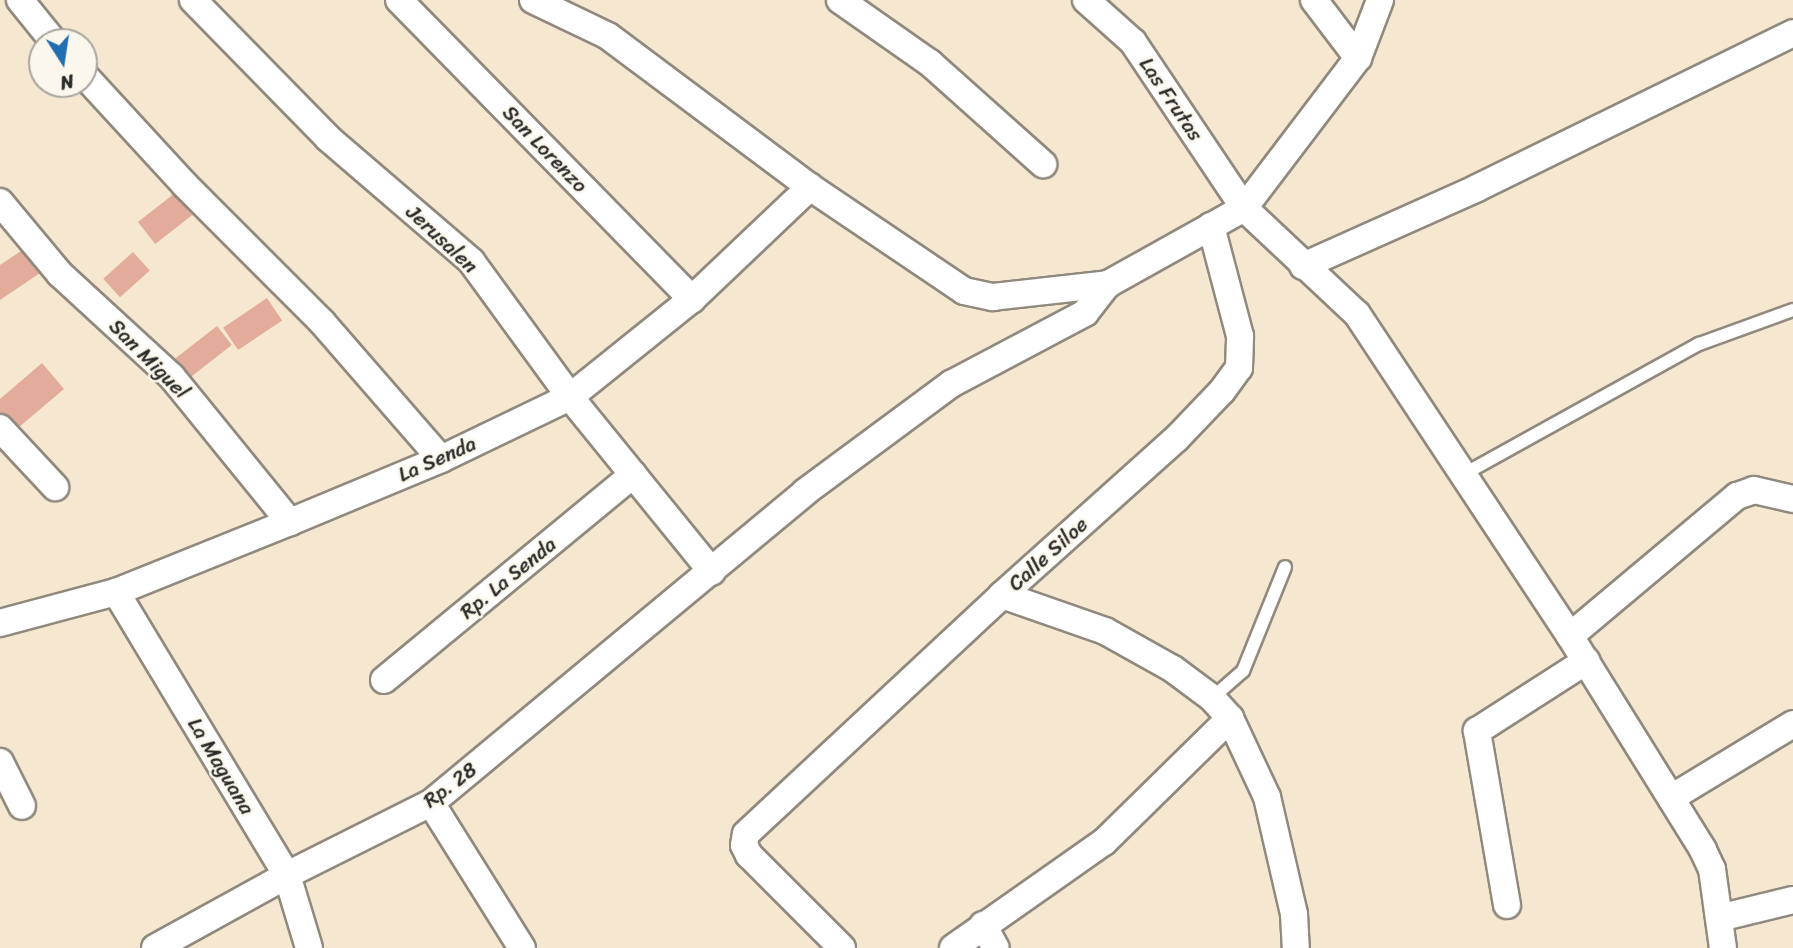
<!DOCTYPE html>
<html>
<head>
<meta charset="utf-8">
<style>
  body { margin:0 }
  #map { position:relative; width:1793px; height:948px; overflow:hidden; background:#f6e7d0; font-family:Sriracha,sans-serif }
  div>[style] { position:absolute }
  [style*='--x'] { left:calc(var(--x)*1px); top:calc(var(--y)*1px); width:calc(var(--w)*1px); rotate:calc(var(--a)*1deg) }
  .building>* { inset:0; background:#e2ab9a; transform-origin:0 0 }
  .roads { filter:drop-shadow(2px 0 #90897e) drop-shadow(-2px 0 #90897e) drop-shadow(0 2px #90897e) drop-shadow(0 -2px #90897e) }
  .service>* { height:12px; margin:-6px; padding:0 6px; transform-origin:6px; border-radius:6px; background:#fff }
  .minor>* { height:26px; margin:-13px; padding:0 13px; transform-origin:13px; border-radius:13px; background:#fff }
  span { translate:-50% -50%; white-space:nowrap; text-align:center; line-height:1.15; -webkit-text-stroke:5px #fbf7ec; paint-order:stroke }
  .street-label { font-size:21px; color:#2b2b2b }
  .north { position:absolute; left:28px; top:28px; width:70px; height:70px; box-sizing:border-box; background:#fbf7ec; border:2px solid #a8a59f; border-radius:50%; rotate:168deg; font-size:19px; font-weight:700; line-height:28px; text-align:center; color:#2b2b2b }
  .north::after { content:''; display:block; margin:auto; width:24px; height:32px; background:#1f6fb2; clip-path:polygon(50% 0,100% 100%,50% 72%,0 100%) }
</style>
</head>
<body>
<div id="map">
  <div class="building">
    <i style="left:175px;top:193px;width:28px;height:47px;rotate:52deg"></i>
    <i style="clip-path:polygon(30px 245px,46px 269px,0 300px,0 265px)"></i>
    <i style="left:133px;top:252px;width:25px;height:40px;rotate:48deg"></i>
    <i style="left:267px;top:298px;width:27px;height:53px;rotate:56deg"></i>
    <i style="left:217px;top:326px;width:24px;height:59px;rotate:52deg"></i>
    <i style="clip-path:polygon(42px 363px,64px 389px,12px 433px,0 419px,0 399px)"></i>
  </div>
  <div class="roads">
    <div class="service">
      <i style="--x:1464;--y:474;--w:269;--a:-29"></i>
      <i style="--x:1699;--y:344;--w:100;--a:-19.9"></i>
      <i style="--x:1212;--y:698;--w:41;--a:-41.1"></i>
      <i style="--x:1243;--y:671;--w:112;--a:-68"></i>
    </div>
    <div class="minor">
      <i style="--x:20;--y:0;--w:54;--a:51"></i>
      <i style="--x:193;--y:0;--w:193;--a:45.6"></i>
      <i style="--x:328;--y:138;--w:189;--a:40.7"></i>
      <i style="--x:471;--y:261;--w:168;--a:53.9"></i>
      <i style="--x:570;--y:397;--w:225;--a:50.9"></i>
      <i style="--x:399;--y:0;--w:419;--a:45.6"></i>
      <i style="--x:533;--y:0;--w:83;--a:25.6"></i>
      <i style="--x:608;--y:36;--w:252;--a:36.8"></i>
      <i style="--x:810;--y:187;--w:186;--a:34"></i>
      <i style="--x:964;--y:291;--w:30;--a:12"></i>
      <i style="--x:993;--y:297;--w:116;--a:-6.4"></i>
      <i style="--x:840;--y:0;--w:110;--a:35"></i>
      <i style="--x:930;--y:63;--w:152;--a:41.8"></i>
      <i style="--x:1086;--y:0;--w:63;--a:41.8"></i>
      <i style="--x:1133;--y:42;--w:200;--a:56.2"></i>
      <i style="--x:1244;--y:208;--w:155;--a:43.2"></i>
      <i style="--x:1357;--y:314;--w:386;--a:56.5"></i>
      <i style="--x:1570;--y:636;--w:252;--a:58.1"></i>
      <i style="--x:1703;--y:850;--w:21;--a:65"></i>
      <i style="--x:1712;--y:869;--w:80;--a:82.1"></i>
      <i style="--x:1314;--y:0;--w:73;--a:52.8"></i>
      <i style="--x:84;--y:75;--w:149;--a:47.4"></i>
      <i style="--x:185;--y:185;--w:194;--a:45"></i>
      <i style="--x:322;--y:322;--w:181;--a:49"></i>
      <i style="--x:0;--y:202;--w:94;--a:50.2"></i>
      <i style="--x:60;--y:274;--w:152;--a:42.6"></i>
      <i style="--x:172;--y:377;--w:187;--a:50.9"></i>
      <i style="--x:1303;--y:266;--w:191;--a:-24.1"></i>
      <i style="--x:1477;--y:188;--w:352;--a:-26.1"></i>
      <i style="--x:0;--y:428;--w:81;--a:47"></i>
      <i style="--x:116;--y:592;--w:331;--a:58.9"></i>
      <i style="--x:287;--y:875;--w:76;--a:73.2"></i>
      <i style="--x:0;--y:623;--w:120;--a:-15"></i>
      <i style="--x:116;--y:592;--w:188;--a:-21.9"></i>
      <i style="--x:290;--y:522;--w:164;--a:-22.6"></i>
      <i style="--x:441;--y:459;--w:143;--a:-25.7"></i>
      <i style="--x:570;--y:397;--w:156;--a:-38.8"></i>
      <i style="--x:692;--y:299;--w:163;--a:-43.5"></i>
      <i style="--x:1570;--y:636;--w:218;--a:-40"></i>
      <i style="--x:1737;--y:496;--w:18;--a:-19"></i>
      <i style="--x:1754;--y:490;--w:40;--a:13"></i>
      <i style="--x:384;--y:680;--w:323;--a:-39.5"></i>
      <i style="--x:1230;--y:718;--w:87;--a:64.9"></i>
      <i style="--x:1267;--y:797;--w:120;--a:77"></i>
      <i style="--x:1294;--y:914;--w:34;--a:87"></i>
      <i style="--x:0;--y:762;--w:49;--a:63.4"></i>
      <i style="--x:1671;--y:798;--w:143;--a:-31.2"></i>
      <i style="--x:431;--y:803;--w:171;--a:57.9"></i>
      <i style="--x:1507;--y:905;--w:177;--a:-99.8"></i>
      <i style="--x:1477;--y:731;--w:130;--a:-32.7"></i>
      <i style="--x:1719;--y:918;--w:76;--a:-13.7"></i>
      <i style="--x:983;--y:925;--w:26;--a:61"></i>
      <i style="--x:155;--y:948;--w:151;--a:-28.9"></i>
      <i style="--x:287;--y:875;--w:161;--a:-26.6"></i>
      <i style="--x:431;--y:803;--w:486;--a:-39.7"></i>
      <i style="--x:805;--y:492;--w:182;--a:-36.5"></i>
      <i style="--x:951;--y:384;--w:152;--a:-27.9"></i>
      <i style="--x:1085;--y:313;--w:37;--a:-52"></i>
      <i style="--x:1108;--y:284;--w:156;--a:-29.2"></i>
      <i style="--x:1244;--y:208;--w:188;--a:-52.8"></i>
      <i style="--x:1358;--y:58;--w:62;--a:-69.2"></i>
      <i style="--x:842;--y:948;--w:132;--a:-135"></i>
      <i style="--x:749;--y:855;--w:11;--a:-117"></i>
      <i style="--x:744;--y:845;--w:11;--a:-80"></i>
      <i style="--x:746;--y:834;--w:350;--a:-43"></i>
      <i style="--x:1002;--y:595;--w:234;--a:-41.9"></i>
      <i style="--x:1176;--y:439;--w:66;--a:-46.2"></i>
      <i style="--x:1222;--y:391;--w:29;--a:-54"></i>
      <i style="--x:1239;--y:368;--w:32;--a:-88"></i>
      <i style="--x:1240;--y:336;--w:114;--a:-104.8"></i>
      <i style="--x:953;--y:948;--w:184;--a:-35.1"></i>
      <i style="--x:1104;--y:842;--w:177;--a:-44.5"></i>
      <i style="--x:1230;--y:718;--w:27;--a:-132"></i>
      <i style="--x:1212;--y:698;--w:49;--a:-143.4"></i>
      <i style="--x:1173;--y:669;--w:78;--a:-150.8"></i>
      <i style="--x:1105;--y:631;--w:109;--a:-160.7"></i>
    </div>
  </div>
  <div class="street-label">
    <span style="left:1171px;top:99px;rotate:56deg">Las Frutas</span>
    <span style="left:545px;top:149px;rotate:46deg">San Lorenzo</span>
    <span style="left:442px;top:239px;rotate:43deg">Jerusalen</span>
    <span style="left:149px;top:359px;rotate:45deg">San Miguel</span>
    <span style="left:437px;top:459px;rotate:-24deg">La Senda</span>
    <span style="left:1048px;top:554px;rotate:-42deg">Calle Siloe</span>
    <span style="left:508px;top:578px;rotate:-39deg">Rp. La Senda</span>
    <span style="left:221px;top:766px;rotate:59deg">La Maguana</span>
    <span style="left:450px;top:785px;rotate:-37deg">Rp. 28</span>
  </div>
  <div class="north">N</div>
</div>
</body>
</html>
